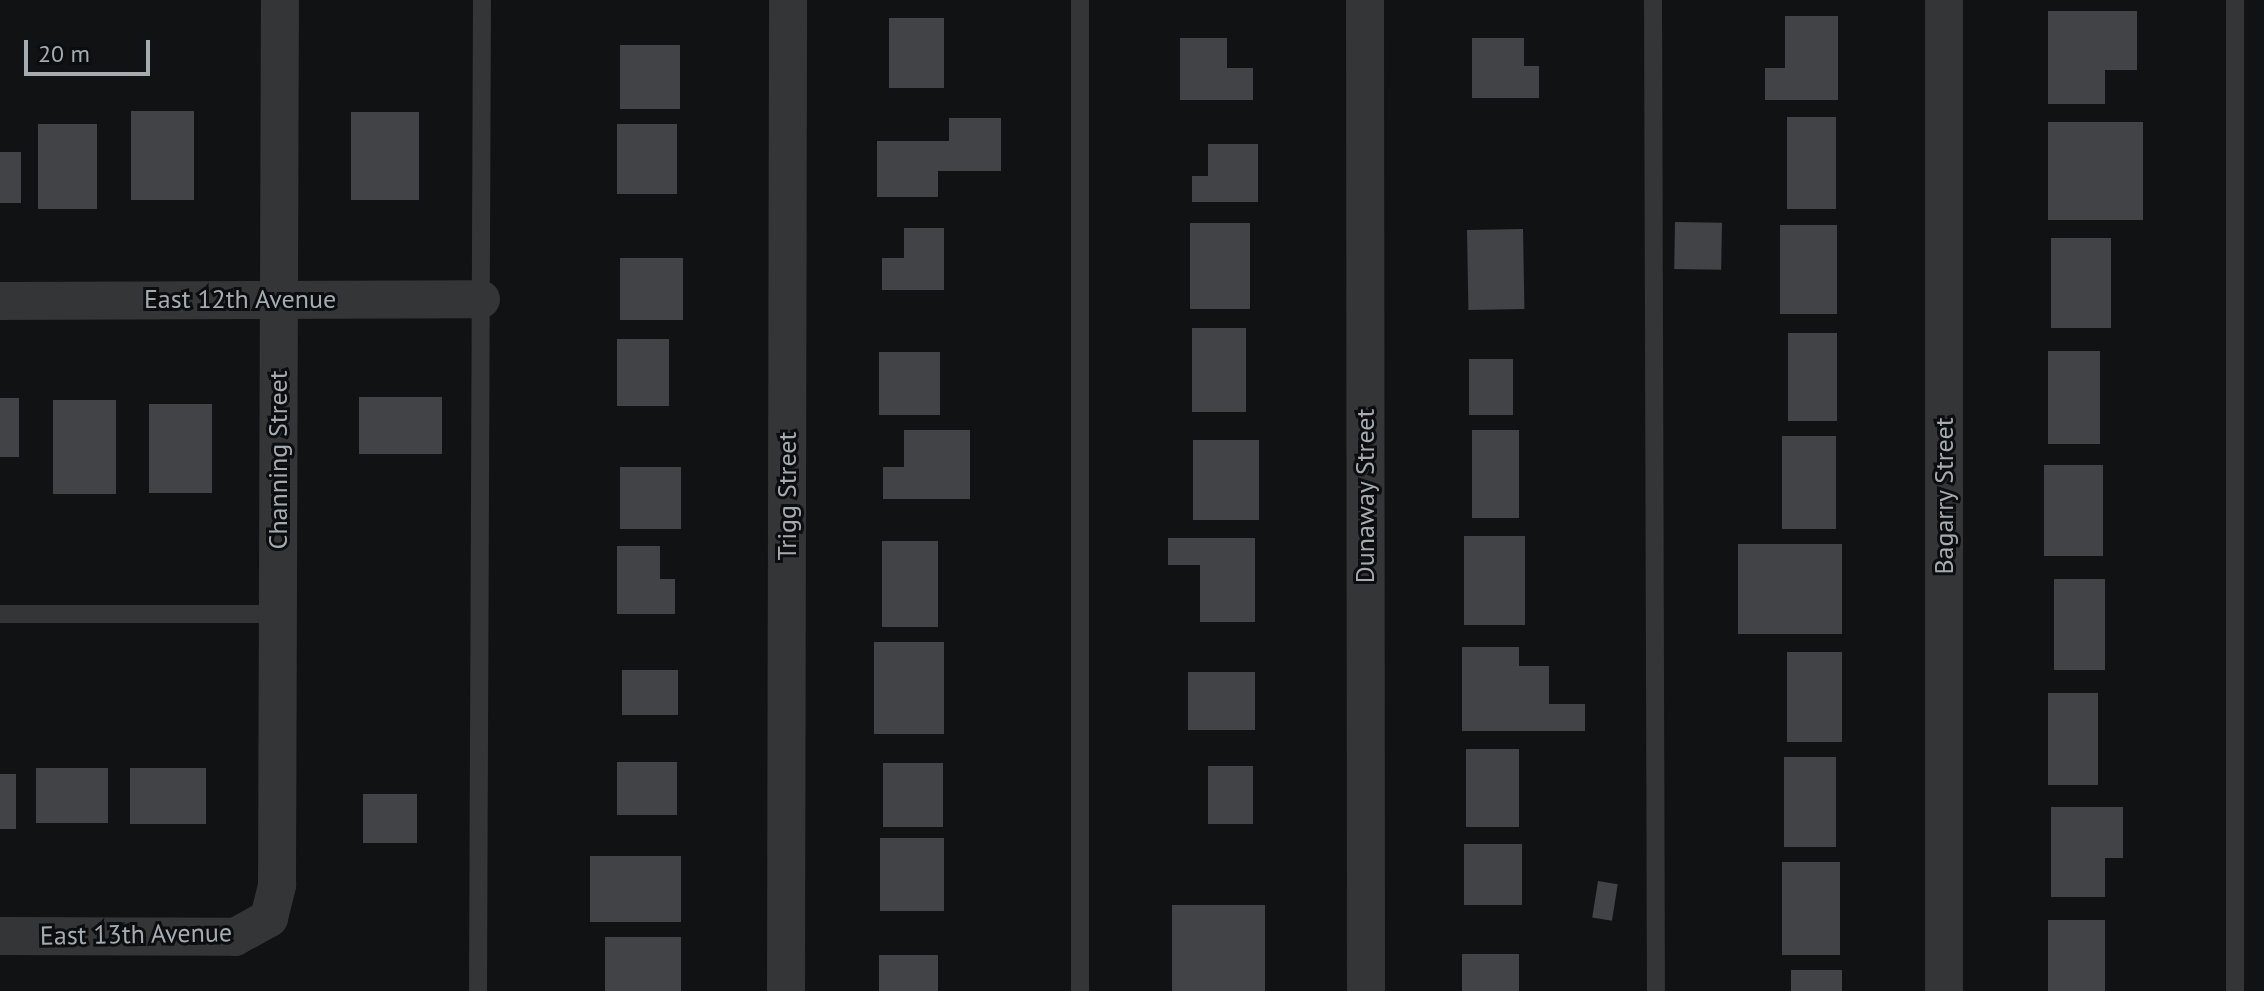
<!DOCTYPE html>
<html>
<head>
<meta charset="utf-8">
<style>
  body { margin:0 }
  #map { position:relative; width:2264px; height:991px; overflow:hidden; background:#111213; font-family:"PT Sans",sans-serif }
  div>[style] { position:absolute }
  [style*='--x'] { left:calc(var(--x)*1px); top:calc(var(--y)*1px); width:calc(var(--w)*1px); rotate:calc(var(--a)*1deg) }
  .building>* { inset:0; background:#414346; transform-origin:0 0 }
  .service>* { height:18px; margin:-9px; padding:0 9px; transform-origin:9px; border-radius:9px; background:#333537 }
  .minor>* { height:38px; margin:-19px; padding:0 19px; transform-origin:19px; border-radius:19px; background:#333537 }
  span { translate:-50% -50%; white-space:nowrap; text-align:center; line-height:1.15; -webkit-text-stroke:6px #0c0d0e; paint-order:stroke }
  .street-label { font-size:26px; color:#a4acb2 }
  .scale { position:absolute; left:24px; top:40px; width:126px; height:36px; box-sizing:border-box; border:4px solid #a4acb2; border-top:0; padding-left:10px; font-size:24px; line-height:28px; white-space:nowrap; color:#a4acb2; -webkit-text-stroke:6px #0c0d0e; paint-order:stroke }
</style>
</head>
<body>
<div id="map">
  <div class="building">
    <i style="clip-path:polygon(2048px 11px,2137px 11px,2137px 70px,2105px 70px,2105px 104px,2048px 104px)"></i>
    <i style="clip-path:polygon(1785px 16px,1838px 16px,1838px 100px,1765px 100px,1765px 68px,1785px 68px)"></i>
    <i style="left:889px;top:18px;width:55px;height:70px"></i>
    <i style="clip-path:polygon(1180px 38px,1227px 38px,1227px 68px,1253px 68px,1253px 100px,1180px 100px)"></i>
    <i style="clip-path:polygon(1472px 38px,1524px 38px,1524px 66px,1539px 66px,1539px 98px,1472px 98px)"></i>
    <i style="left:620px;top:45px;width:60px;height:64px"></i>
    <i style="left:131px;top:111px;width:63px;height:89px"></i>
    <i style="left:351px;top:112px;width:68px;height:88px"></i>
    <i style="left:1787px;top:117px;width:49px;height:92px"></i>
    <i style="clip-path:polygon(949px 118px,1001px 118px,1001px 171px,938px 171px,938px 197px,877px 197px,877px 141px,949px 141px)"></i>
    <i style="left:2048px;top:122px;width:95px;height:98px"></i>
    <i style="left:38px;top:124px;width:59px;height:85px"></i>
    <i style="left:617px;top:124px;width:60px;height:70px"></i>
    <i style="clip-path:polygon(1208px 144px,1258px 144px,1258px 202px,1192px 202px,1192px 176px,1208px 176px)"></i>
    <i style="left:0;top:152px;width:21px;height:51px"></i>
    <i style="left:1675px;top:222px;width:47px;height:47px;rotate:1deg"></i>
    <i style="left:1190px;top:223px;width:60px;height:86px"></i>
    <i style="left:1780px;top:225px;width:57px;height:89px"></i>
    <i style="clip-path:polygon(904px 228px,944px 228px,944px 290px,882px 290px,882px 258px,904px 258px)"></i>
    <i style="left:1523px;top:229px;width:80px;height:56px;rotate:89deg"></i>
    <i style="left:2051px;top:238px;width:60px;height:90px"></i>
    <i style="left:620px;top:258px;width:63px;height:62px"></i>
    <i style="left:1192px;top:328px;width:54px;height:84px"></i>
    <i style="left:1788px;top:333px;width:49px;height:88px"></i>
    <i style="left:617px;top:339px;width:52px;height:67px"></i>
    <i style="left:2048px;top:351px;width:52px;height:93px"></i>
    <i style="left:879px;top:352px;width:61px;height:63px"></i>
    <i style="left:1469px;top:359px;width:44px;height:56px"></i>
    <i style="left:359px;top:397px;width:83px;height:57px"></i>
    <i style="left:0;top:398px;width:19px;height:59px"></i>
    <i style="left:53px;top:400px;width:63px;height:94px"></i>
    <i style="left:149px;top:404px;width:63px;height:89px"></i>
    <i style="clip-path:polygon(904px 430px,970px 430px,970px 499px,883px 499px,883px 467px,904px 467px)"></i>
    <i style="left:1472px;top:430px;width:47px;height:88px"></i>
    <i style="left:1782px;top:436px;width:54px;height:93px"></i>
    <i style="left:1193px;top:440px;width:66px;height:80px"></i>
    <i style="left:2044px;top:465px;width:59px;height:91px"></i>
    <i style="left:620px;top:467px;width:61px;height:62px"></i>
    <i style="left:1464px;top:536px;width:61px;height:89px"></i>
    <i style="clip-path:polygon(1168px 538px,1255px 538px,1255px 622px,1200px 622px,1200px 565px,1168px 565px)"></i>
    <i style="left:882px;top:541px;width:56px;height:86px"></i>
    <i style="left:1738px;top:544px;width:104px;height:90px"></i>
    <i style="clip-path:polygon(617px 546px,660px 546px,660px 579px,675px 579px,675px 614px,617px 614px)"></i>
    <i style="left:2054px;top:579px;width:51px;height:91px"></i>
    <i style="left:874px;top:642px;width:70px;height:92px"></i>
    <i style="clip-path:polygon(1462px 647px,1519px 647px,1519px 666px,1549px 666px,1549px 704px,1585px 704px,1585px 731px,1462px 731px)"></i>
    <i style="left:1787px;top:652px;width:55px;height:90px"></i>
    <i style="left:622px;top:670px;width:56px;height:45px"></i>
    <i style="left:1188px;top:672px;width:67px;height:58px"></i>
    <i style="left:2048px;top:693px;width:50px;height:92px"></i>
    <i style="left:1466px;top:749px;width:53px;height:78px"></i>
    <i style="left:1784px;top:757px;width:52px;height:90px"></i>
    <i style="left:617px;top:762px;width:60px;height:53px"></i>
    <i style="left:883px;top:763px;width:60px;height:64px"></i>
    <i style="left:1208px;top:766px;width:45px;height:58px"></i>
    <i style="left:36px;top:768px;width:72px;height:55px"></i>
    <i style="left:130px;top:768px;width:76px;height:56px"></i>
    <i style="left:0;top:774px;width:16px;height:55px"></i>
    <i style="left:363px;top:794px;width:54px;height:49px"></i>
    <i style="clip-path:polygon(2051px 807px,2123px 807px,2123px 858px,2105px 858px,2105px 897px,2051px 897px)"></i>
    <i style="left:880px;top:838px;width:64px;height:73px"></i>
    <i style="left:1464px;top:844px;width:58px;height:61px"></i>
    <i style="left:590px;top:856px;width:91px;height:66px"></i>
    <i style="left:1782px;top:862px;width:58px;height:93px"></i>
    <i style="left:1598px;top:881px;width:20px;height:37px;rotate:9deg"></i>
    <i style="left:1172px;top:905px;width:93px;height:86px"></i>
    <i style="left:2048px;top:920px;width:57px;height:71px"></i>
    <i style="left:605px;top:937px;width:76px;height:54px"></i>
    <i style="left:1462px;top:954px;width:57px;height:37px"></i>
    <i style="left:879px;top:955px;width:59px;height:36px"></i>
    <i style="left:1791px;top:970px;width:51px;height:21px"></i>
  </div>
  <div class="service">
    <i style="--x:1080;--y:0;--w:991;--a:90"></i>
    <i style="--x:1653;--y:0;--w:991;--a:89.83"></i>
    <i style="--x:2235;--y:0;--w:991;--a:90"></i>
    <i style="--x:0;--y:614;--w:278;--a:0"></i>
    <i style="--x:478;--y:991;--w:991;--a:-89.77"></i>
  </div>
  <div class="minor">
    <i style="--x:1365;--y:0;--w:991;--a:89.94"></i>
    <i style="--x:1944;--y:0;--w:991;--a:90"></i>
    <i style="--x:0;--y:301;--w:481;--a:-0.2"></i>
    <i style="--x:0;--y:936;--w:235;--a:0.2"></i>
    <i style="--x:235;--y:937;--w:39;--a:-29"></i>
    <i style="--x:269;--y:918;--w:34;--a:-76"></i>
    <i style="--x:277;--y:885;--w:885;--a:-89.81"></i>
    <i style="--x:786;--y:991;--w:991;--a:-89.88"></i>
  </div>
  <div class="street-label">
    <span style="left:240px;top:299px">East 12th Avenue</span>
    <span style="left:278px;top:460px;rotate:-90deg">Channing Street</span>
    <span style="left:787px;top:496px;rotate:-90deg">Trigg Street</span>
    <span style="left:1365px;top:496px;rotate:-90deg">Dunaway Street</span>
    <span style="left:1944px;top:496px;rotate:-90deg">Bagarry Street</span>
    <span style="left:136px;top:934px;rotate:-1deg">East 13th Avenue</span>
  </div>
  <div class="scale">20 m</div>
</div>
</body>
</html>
